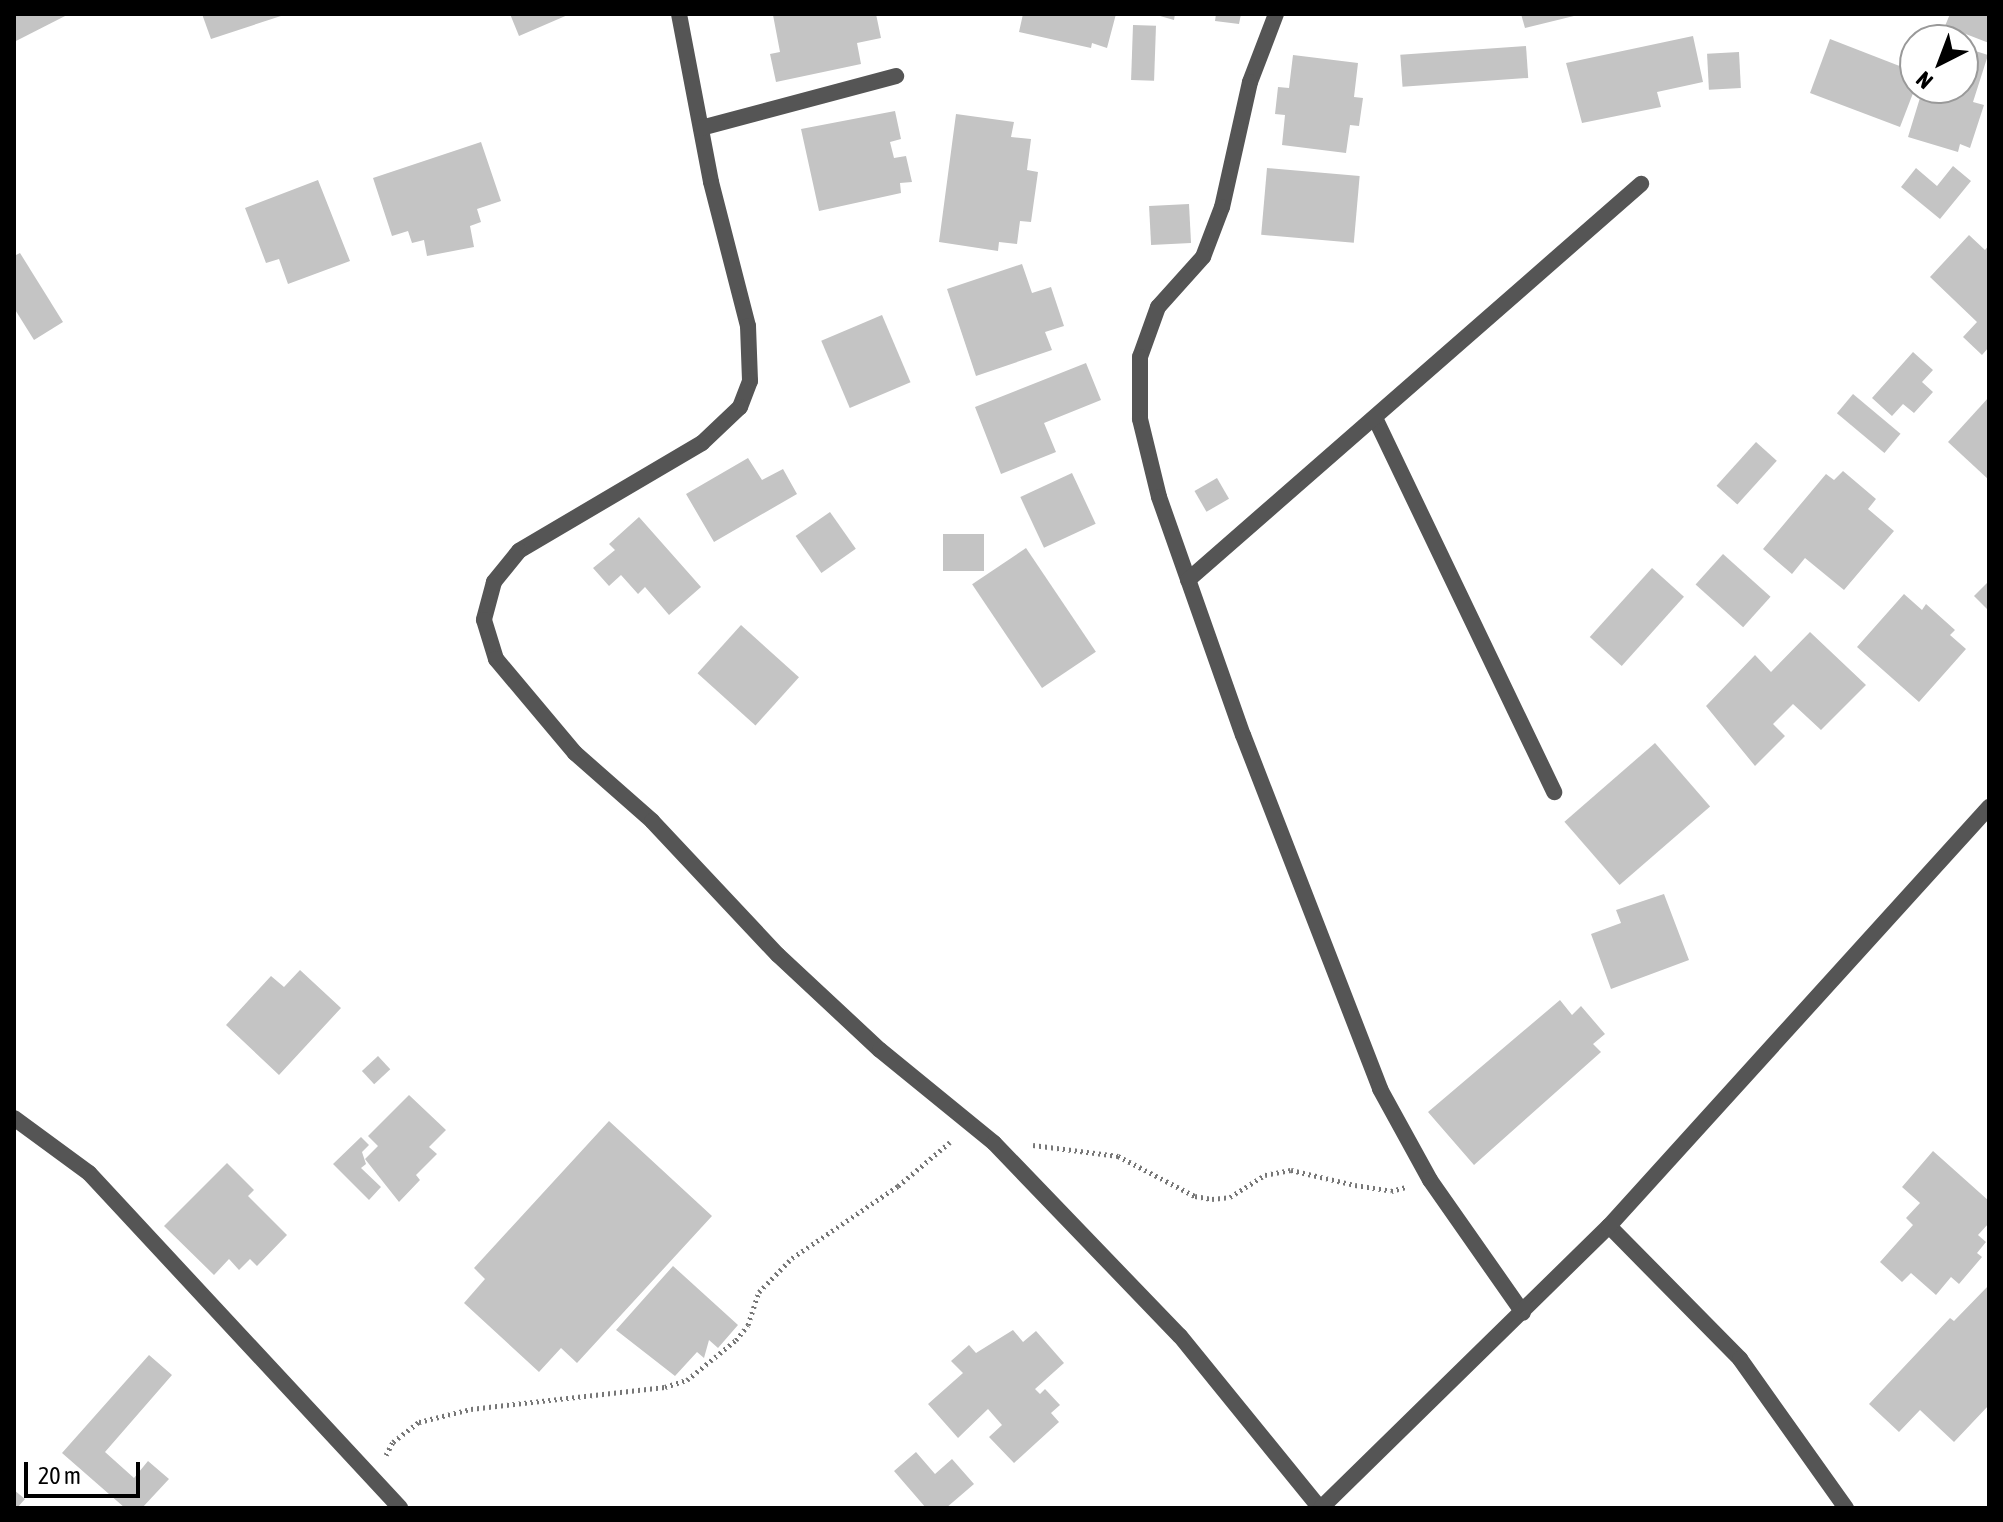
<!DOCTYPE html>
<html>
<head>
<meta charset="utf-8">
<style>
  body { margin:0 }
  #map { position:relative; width:2003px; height:1522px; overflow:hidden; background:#fff; font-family:"Asap Condensed",sans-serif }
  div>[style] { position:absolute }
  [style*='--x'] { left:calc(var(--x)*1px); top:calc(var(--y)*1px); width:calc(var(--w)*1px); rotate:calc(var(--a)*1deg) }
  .building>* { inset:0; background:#c4c4c4; transform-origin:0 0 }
  .path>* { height:5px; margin-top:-2.5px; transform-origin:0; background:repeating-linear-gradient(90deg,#777 0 2px,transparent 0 6px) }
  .minor>* { height:16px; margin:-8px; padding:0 8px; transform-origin:8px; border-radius:8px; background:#555 }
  span { translate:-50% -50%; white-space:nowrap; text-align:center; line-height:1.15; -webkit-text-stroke:6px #fff; paint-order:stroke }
  .frame { position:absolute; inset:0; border:16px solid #000; pointer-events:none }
  .north { position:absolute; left:1899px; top:24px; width:80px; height:80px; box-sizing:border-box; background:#fff; border:2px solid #999; border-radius:50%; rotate:222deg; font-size:22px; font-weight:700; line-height:32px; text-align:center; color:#000 }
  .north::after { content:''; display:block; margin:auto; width:28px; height:36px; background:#000; clip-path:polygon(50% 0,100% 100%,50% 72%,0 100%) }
  .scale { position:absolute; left:24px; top:1462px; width:116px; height:36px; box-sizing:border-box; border:4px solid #000; border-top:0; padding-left:10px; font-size:24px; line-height:28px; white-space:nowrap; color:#000; -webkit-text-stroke:6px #fff; paint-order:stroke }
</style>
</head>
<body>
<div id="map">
  <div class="building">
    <i style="clip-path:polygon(14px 14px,69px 14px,14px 42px)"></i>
    <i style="clip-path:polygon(202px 14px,284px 14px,284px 15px,211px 39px)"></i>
    <i style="clip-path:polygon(510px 14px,570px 14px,519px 36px)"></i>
    <i style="clip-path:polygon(876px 14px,881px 38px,857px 43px,861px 64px,776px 82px,770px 54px,780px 52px,773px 15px)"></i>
    <i style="clip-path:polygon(1023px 14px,1116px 14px,1107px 48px,1092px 43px,1091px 48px,1019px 32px)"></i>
    <i style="clip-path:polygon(1153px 14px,1175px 14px,1174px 20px)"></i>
    <i style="clip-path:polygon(1216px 14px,1241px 14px,1239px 24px,1215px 21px)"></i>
    <i style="clip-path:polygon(1521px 14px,1578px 14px,1578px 15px,1525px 28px)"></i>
    <i style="clip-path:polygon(1950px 14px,1989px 14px,1989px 43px,1945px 26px)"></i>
    <i style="left:1133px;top:25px;width:23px;height:55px;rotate:2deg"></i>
    <i style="clip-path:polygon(1693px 36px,1703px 82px,1657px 92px,1661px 107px,1582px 123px,1566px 63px)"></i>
    <i style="clip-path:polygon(1830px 39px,1915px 72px,1915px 88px,1900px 127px,1810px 93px)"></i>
    <i style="left:1526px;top:46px;width:32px;height:126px;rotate:86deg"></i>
    <i style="clip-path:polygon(1963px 47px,1988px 55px,1973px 102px,1984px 105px,1970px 148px,1960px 144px,1958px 152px,1908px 137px,1923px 88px,1963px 88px)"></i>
    <i style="left:1739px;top:52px;width:36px;height:32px;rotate:87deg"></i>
    <i style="clip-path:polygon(1293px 55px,1358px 63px,1354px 97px,1363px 98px,1359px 126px,1350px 125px,1346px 153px,1282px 145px,1285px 115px,1275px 114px,1278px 87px,1289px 88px)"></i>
    <i style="clip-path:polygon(895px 111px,901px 139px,890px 142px,894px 158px,906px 156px,912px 182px,900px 183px,901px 193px,819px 211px,801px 129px)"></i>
    <i style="clip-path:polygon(956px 114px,1014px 122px,1011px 137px,1031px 139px,1027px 170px,1038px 172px,1031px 222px,1020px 221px,1017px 244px,999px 242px,998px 251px,939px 242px)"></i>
    <i style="clip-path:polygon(481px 142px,501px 201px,477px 209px,481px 222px,470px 226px,474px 247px,427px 256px,424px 240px,412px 243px,408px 231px,392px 236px,373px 178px)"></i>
    <i style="clip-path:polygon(1953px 166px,1971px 181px,1940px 219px,1901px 187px,1916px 168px,1937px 186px)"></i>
    <i style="left:1267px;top:168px;width:93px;height:67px;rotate:5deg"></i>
    <i style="clip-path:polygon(318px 180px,350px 261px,288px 284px,279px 259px,266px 263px,245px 208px)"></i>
    <i style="left:1189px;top:204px;width:39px;height:40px;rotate:87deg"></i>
    <i style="clip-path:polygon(1969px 235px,1985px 250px,1989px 245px,1989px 347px,1982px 355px,1963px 337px,1977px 322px,1930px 277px)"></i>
    <i style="clip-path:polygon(20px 253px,63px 322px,34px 340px,14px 308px,14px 256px)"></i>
    <i style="clip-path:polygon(1022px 264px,1032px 293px,1051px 287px,1064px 326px,1045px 332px,1052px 350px,976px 376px,947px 289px)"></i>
    <i style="left:882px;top:315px;width:73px;height:66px;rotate:67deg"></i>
    <i style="clip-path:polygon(1913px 352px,1933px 370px,1922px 382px,1933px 392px,1914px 413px,1903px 404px,1892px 416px,1872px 398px)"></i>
    <i style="clip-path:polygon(1086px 363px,1101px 400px,1044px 423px,1056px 452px,1001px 474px,975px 407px)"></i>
    <i style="left:1853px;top:394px;width:62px;height:25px;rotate:40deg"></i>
    <i style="clip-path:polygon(1989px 397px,1989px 480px,1948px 442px)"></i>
    <i style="left:1756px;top:442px;width:28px;height:59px;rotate:42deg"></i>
    <i style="clip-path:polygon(748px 458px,762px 480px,783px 469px,797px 494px,714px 542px,686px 494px)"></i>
    <i style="clip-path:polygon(1843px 471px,1876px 499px,1868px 509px,1894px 531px,1844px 590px,1805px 558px,1792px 574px,1763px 549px,1826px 474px,1834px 480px)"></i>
    <i style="left:1072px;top:473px;width:56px;height:57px;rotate:65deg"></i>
    <i style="left:1217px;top:478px;width:24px;height:26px;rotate:60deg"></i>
    <i style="left:830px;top:512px;width:45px;height:42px;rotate:55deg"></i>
    <i style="clip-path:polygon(639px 517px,701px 587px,669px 615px,645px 587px,638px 594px,621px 575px,609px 586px,593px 568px,615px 550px,609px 544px)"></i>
    <i style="left:943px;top:534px;width:41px;height:37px"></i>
    <i style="left:1026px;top:548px;width:125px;height:65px;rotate:56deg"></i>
    <i style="left:1723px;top:554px;width:64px;height:41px;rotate:42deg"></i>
    <i style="left:1652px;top:568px;width:43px;height:93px;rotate:42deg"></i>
    <i style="clip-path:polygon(1989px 581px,1989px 611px,1974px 596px)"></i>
    <i style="clip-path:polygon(1904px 594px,1922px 610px,1926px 604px,1955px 630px,1950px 635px,1966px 649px,1919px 702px,1857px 647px)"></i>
    <i style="left:741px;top:625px;width:78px;height:65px;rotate:42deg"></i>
    <i style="clip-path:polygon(1810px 632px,1866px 685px,1821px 730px,1793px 704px,1773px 724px,1785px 736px,1755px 766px,1706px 706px,1755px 655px,1771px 672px)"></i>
    <i style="left:1655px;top:743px;width:84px;height:120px;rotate:49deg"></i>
    <i style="clip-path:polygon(1664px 894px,1689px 960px,1611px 989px,1591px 934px,1621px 923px,1616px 910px)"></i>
    <i style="clip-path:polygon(300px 970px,341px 1008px,279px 1075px,226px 1025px,271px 976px,284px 987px)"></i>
    <i style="clip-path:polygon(1560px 1000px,1572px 1015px,1581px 1006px,1605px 1034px,1593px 1044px,1601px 1052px,1474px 1165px,1428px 1112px)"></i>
    <i style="left:378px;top:1056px;width:18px;height:22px;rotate:47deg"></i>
    <i style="clip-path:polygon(409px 1095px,446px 1130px,429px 1147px,437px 1154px,416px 1175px,420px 1180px,399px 1202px,365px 1159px,378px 1146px,368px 1136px)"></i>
    <i style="clip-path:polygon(609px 1121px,712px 1216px,577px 1363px,561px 1348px,539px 1372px,464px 1303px,485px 1279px,474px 1268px)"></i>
    <i style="clip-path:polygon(361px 1137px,369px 1145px,362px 1152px,366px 1164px,361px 1168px,381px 1187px,369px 1200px,333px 1164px)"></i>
    <i style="clip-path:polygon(1933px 1151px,1989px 1201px,1989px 1223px,1978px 1235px,1986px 1242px,1977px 1253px,1982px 1257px,1959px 1284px,1951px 1277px,1936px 1295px,1911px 1273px,1902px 1282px,1880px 1262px,1913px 1225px,1906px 1218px,1920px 1203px,1902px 1187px)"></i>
    <i style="clip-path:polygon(227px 1163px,254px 1190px,248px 1196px,287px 1235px,257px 1266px,250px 1259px,239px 1270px,229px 1259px,214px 1275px,164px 1226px)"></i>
    <i style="clip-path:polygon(673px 1266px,738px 1325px,718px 1348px,709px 1340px,704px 1358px,697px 1352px,675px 1376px,616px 1330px)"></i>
    <i style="clip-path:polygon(1989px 1285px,1989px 1405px,1954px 1442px,1920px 1410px,1899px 1432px,1869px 1404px,1950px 1318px,1954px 1321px)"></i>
    <i style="clip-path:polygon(1013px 1330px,1023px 1342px,1036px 1331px,1064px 1363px,1035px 1389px,1040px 1394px,1045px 1389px,1060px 1405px,1051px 1413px,1059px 1422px,1014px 1463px,989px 1437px,1002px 1425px,988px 1409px,958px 1438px,928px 1404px,963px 1373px,951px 1361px,969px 1345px,976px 1353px)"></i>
    <i style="clip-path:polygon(149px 1355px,172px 1375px,105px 1452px,134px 1478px,148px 1461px,169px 1479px,142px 1508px,125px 1508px,62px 1453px)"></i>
    <i style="clip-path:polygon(916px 1452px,935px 1474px,952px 1459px,974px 1484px,946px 1508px,926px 1508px,894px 1471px)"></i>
    <i style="clip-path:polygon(14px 1490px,25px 1499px,17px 1508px,14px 1508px)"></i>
  </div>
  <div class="path">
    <i style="--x:1033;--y:1145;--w:86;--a:7.4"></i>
    <i style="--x:1118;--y:1156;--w:87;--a:27.5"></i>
    <i style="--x:1195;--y:1196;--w:17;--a:10"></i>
    <i style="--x:1212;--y:1199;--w:18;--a:-6"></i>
    <i style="--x:1230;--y:1197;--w:41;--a:-32.2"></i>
    <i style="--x:1265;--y:1175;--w:26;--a:-11"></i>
    <i style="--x:1291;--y:1170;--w:66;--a:13.2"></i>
    <i style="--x:1355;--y:1185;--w:36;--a:9"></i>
    <i style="--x:1391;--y:1191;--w:16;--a:-15"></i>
    <i style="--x:386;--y:1455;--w:15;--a:-62"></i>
    <i style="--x:393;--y:1442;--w:33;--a:-38"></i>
    <i style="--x:419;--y:1422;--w:54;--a:-14"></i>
    <i style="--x:471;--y:1409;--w:195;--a:-6.5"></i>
    <i style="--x:665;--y:1387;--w:23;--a:-18"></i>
    <i style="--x:687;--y:1380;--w:63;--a:-39.2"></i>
    <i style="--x:736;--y:1340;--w:19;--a:-51"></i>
    <i style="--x:748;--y:1325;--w:35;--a:-72"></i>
    <i style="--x:759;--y:1292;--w:47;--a:-45.9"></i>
    <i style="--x:792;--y:1258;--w:128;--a:-34.2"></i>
    <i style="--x:898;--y:1186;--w:68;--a:-40.2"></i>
  </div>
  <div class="minor">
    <i style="--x:679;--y:14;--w:171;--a:79.2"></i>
    <i style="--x:711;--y:182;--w:149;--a:75.6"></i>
    <i style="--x:748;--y:326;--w:55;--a:87.9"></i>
    <i style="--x:750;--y:381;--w:28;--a:111"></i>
    <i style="--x:740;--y:407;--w:52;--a:136.5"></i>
    <i style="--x:702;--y:443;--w:212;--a:149.5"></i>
    <i style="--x:519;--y:551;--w:40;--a:129"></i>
    <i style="--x:494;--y:582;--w:39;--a:105"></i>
    <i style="--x:484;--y:620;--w:41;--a:72.9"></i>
    <i style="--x:496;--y:659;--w:123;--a:50"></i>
    <i style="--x:575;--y:753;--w:103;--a:41.4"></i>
    <i style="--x:652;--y:821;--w:184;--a:46.8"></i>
    <i style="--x:778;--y:955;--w:139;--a:43"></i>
    <i style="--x:880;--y:1050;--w:147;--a:39.2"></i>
    <i style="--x:994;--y:1143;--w:268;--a:46.1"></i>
    <i style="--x:1180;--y:1336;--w:222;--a:50.9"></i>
    <i style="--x:1276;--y:14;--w:73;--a:110.9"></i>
    <i style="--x:1250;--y:82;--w:128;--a:102.6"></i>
    <i style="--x:1222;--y:207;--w:53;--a:110.8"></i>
    <i style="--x:1203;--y:257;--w:67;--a:132"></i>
    <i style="--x:1158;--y:307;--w:53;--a:109.8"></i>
    <i style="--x:1140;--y:357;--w:62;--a:90"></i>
    <i style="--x:1140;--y:419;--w:80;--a:76.3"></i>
    <i style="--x:1159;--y:497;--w:252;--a:70.6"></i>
    <i style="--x:1243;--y:735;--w:380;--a:68.8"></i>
    <i style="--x:1380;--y:1089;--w:104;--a:61.2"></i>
    <i style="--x:1430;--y:1180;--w:162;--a:55"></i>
    <i style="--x:701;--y:128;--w:202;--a:-14.9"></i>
    <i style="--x:1375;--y:418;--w:415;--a:64.4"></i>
    <i style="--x:1188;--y:580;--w:602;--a:-41.16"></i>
    <i style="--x:14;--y:1118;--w:93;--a:36.3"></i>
    <i style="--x:89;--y:1173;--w:457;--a:47.1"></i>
    <i style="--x:1609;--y:1226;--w:187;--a:45.4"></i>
    <i style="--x:1740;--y:1359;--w:183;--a:54.6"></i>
    <i style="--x:1321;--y:1508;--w:403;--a:-44.4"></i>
    <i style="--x:1609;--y:1226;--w:566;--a:-47.79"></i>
  </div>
  <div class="frame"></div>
  <div class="north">N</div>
  <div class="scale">20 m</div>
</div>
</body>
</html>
